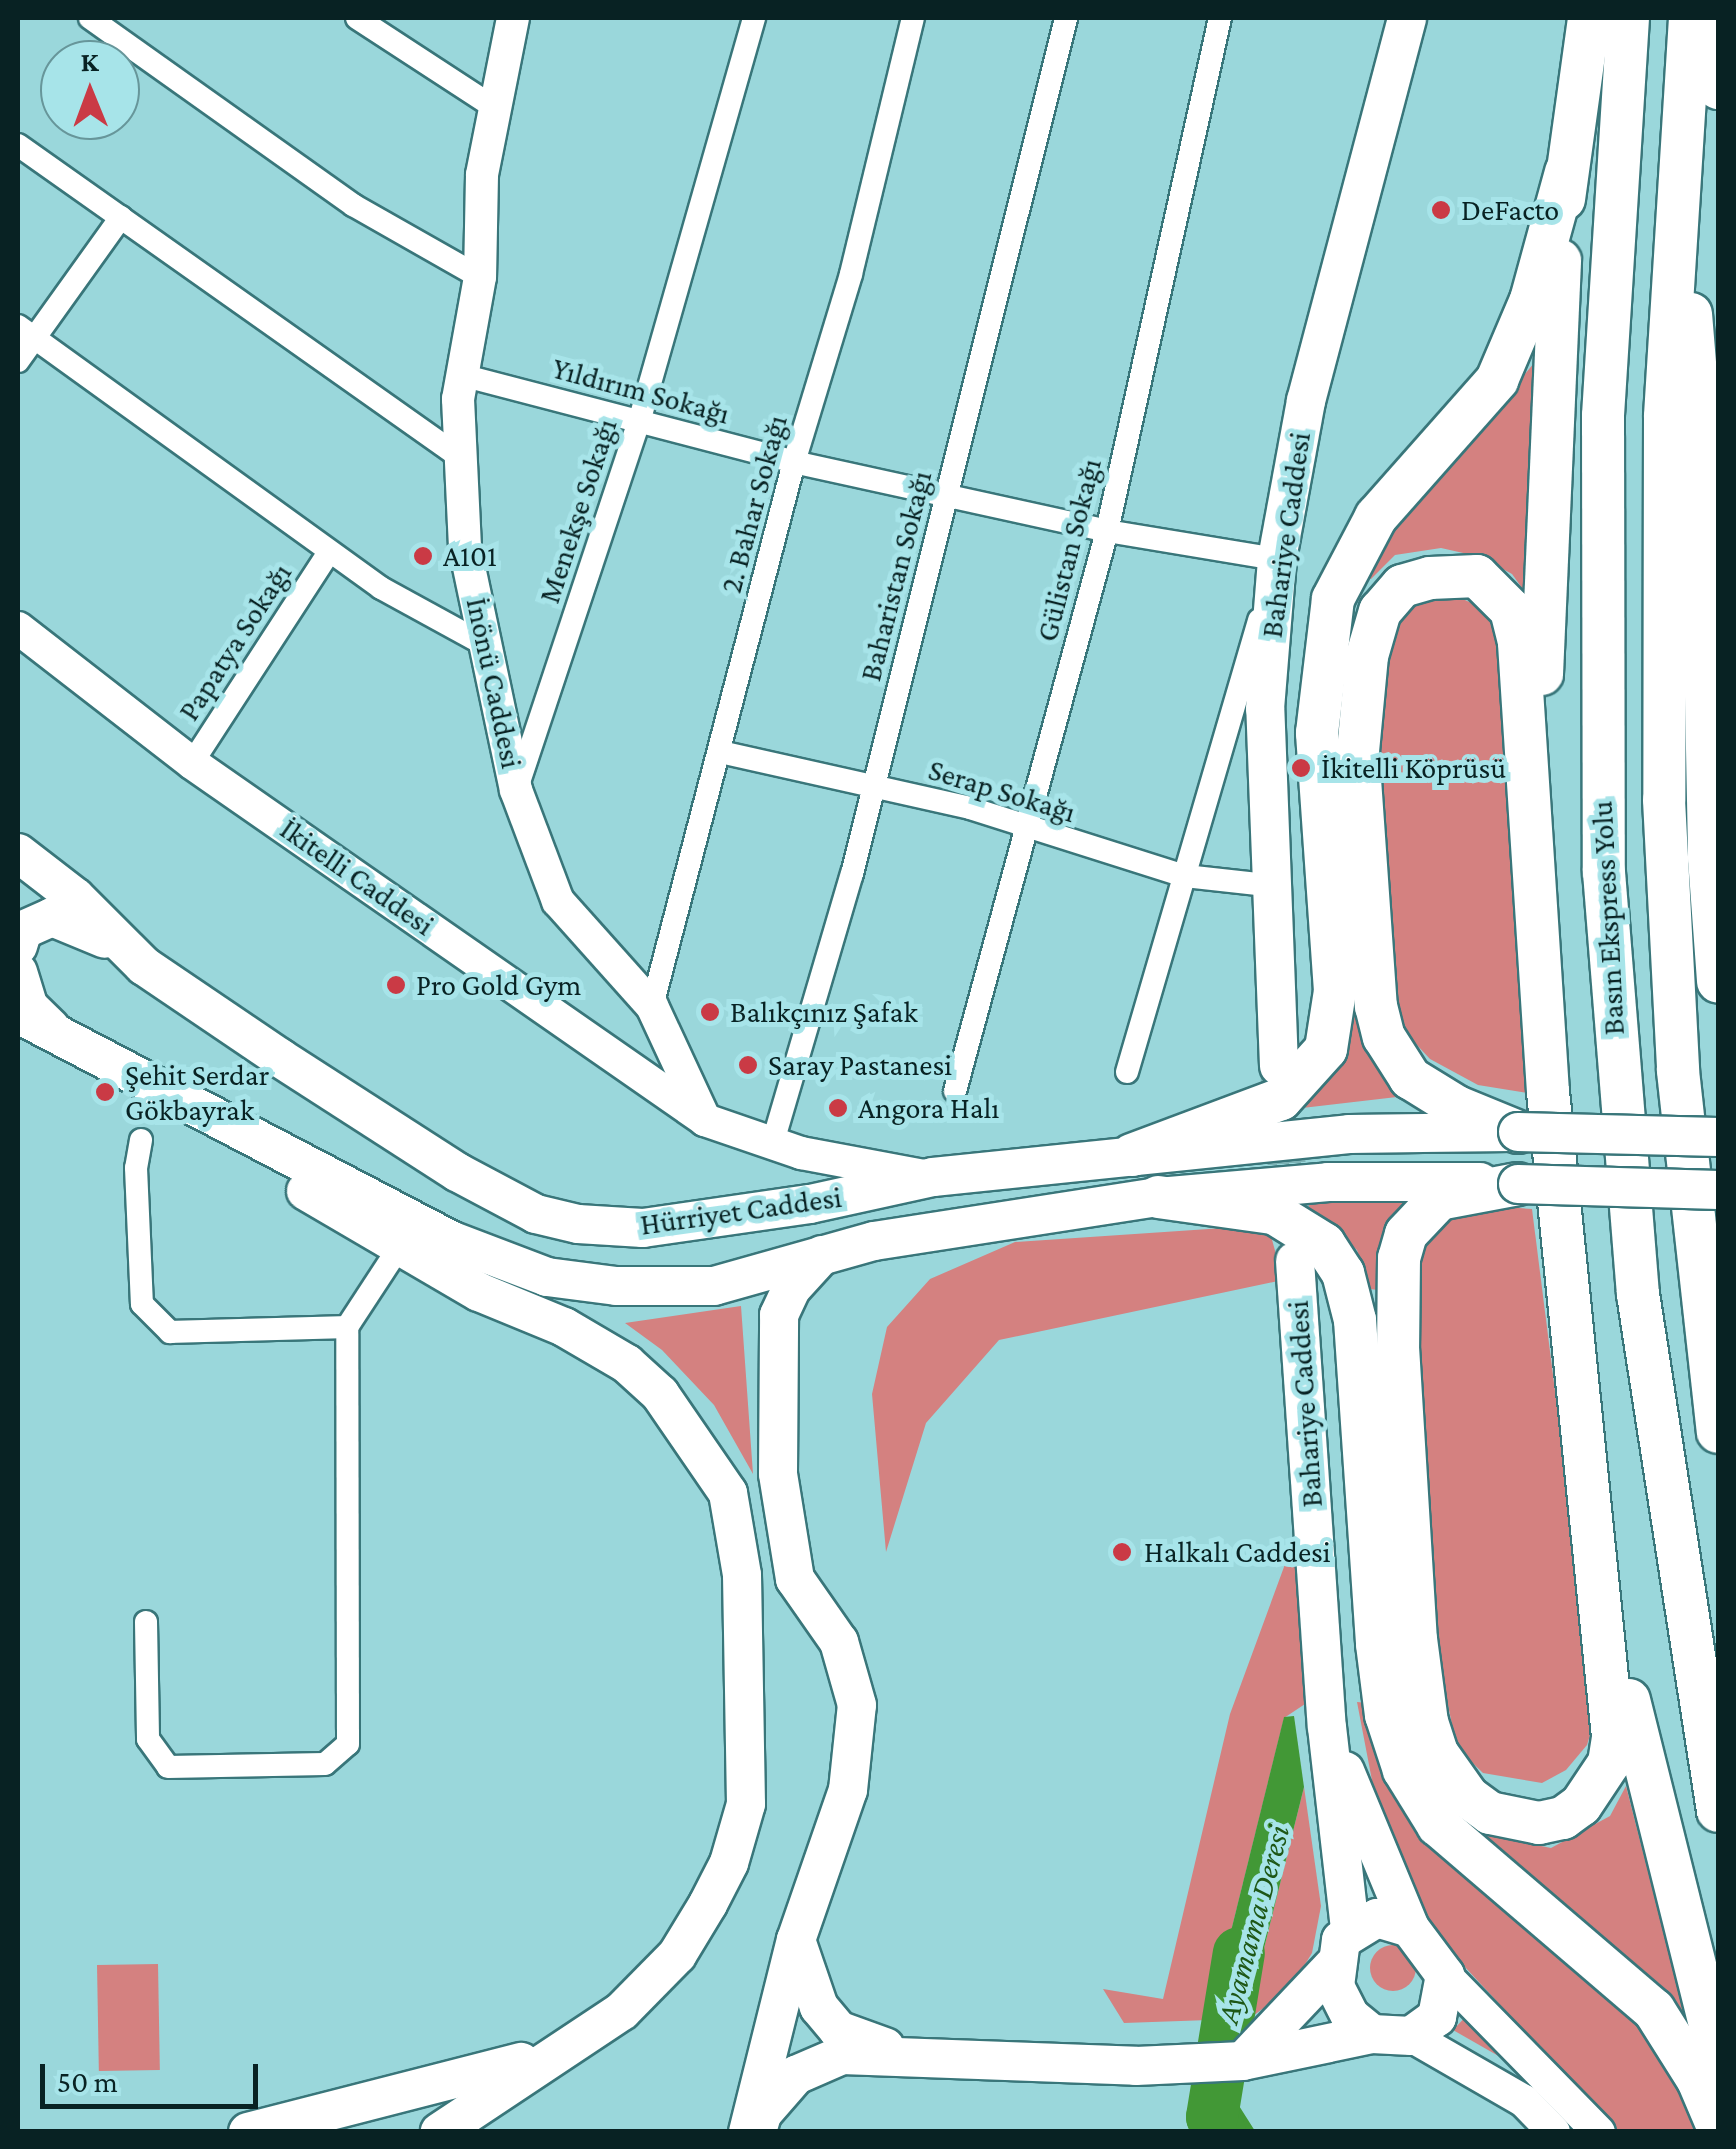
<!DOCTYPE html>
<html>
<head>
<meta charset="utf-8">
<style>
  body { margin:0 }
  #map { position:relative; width:1736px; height:2149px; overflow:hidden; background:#9ad7db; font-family:"Crimson Pro",serif }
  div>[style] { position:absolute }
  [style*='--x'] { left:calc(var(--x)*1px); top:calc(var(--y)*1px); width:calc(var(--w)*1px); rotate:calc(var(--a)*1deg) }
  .green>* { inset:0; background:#d48180; transform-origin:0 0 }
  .round { border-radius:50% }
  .water>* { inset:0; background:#429836 }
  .river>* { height:52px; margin:-26px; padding:0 26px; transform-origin:26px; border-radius:26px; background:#429836 }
  .primary-tunnel>* { height:38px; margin-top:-19px; transform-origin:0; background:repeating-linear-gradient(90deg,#7db3b6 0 38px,transparent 0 57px) }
  .roads { filter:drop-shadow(2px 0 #39767a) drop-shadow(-2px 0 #39767a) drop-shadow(0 2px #39767a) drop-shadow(0 -2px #39767a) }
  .minor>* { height:22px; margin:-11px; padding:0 11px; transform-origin:11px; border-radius:11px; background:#fff }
  .secondary>* { height:32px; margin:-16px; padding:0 16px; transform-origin:16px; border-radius:16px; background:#fff }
  .primary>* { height:38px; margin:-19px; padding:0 19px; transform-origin:19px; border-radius:19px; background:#fff }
  .motorway>* { height:42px; margin:-21px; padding:0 21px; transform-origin:21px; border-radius:21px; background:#fff }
  .bridges { filter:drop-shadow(2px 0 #39767a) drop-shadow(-2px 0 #39767a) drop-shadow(0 2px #39767a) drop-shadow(0 -2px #39767a) }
  .primary-bridge>* { height:38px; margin:-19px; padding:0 19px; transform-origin:19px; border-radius:19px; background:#fff }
  .dots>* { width:28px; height:28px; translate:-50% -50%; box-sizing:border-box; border:5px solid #a7e4e9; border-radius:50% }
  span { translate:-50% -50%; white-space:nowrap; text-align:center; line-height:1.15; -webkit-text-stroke:10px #a7e4e9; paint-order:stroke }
  .poi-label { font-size:30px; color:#082223 }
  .left { translate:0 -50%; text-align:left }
  .street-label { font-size:30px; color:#082223 }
  .water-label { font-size:32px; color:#1e5716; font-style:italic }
  .frame { position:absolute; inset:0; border:20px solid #082223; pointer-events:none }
  .north { position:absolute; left:40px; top:40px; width:100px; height:100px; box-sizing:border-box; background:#a7e4e9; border:2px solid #67969a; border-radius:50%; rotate:359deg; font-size:28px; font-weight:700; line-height:40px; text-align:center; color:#082223 }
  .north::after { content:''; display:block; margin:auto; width:35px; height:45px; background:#ca3a45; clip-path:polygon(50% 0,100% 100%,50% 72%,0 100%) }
  .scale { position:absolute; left:40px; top:2064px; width:218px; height:45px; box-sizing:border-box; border:5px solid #082223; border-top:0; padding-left:12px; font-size:30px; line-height:35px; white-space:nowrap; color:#082223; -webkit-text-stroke:8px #a7e4e9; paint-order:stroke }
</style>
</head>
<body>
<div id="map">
  <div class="green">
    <i style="clip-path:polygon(1535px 362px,1530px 599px,1512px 574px,1481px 557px,1441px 548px,1395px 555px,1371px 579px,1357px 574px)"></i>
    <i style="clip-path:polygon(1456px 596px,1485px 609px,1505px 643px,1527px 1093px,1478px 1085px,1430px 1059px,1402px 1029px,1390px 983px,1377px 687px,1399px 616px,1422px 601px)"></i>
    <i style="clip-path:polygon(1355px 1015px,1414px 1095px,1285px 1110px,1338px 1053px)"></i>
    <i style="clip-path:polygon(1418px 1194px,1386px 1291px,1370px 1289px,1357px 1250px,1298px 1198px)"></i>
    <i style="clip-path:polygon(1458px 1204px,1532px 1209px,1596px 1715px,1587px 1745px,1566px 1770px,1542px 1783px,1483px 1773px,1457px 1748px,1431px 1625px,1415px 1264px,1428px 1228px)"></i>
    <i style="clip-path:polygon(1268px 1225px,1283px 1280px,999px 1340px,926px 1423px,886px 1552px,872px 1394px,887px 1327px,930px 1279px,1015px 1242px)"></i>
    <i style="clip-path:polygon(741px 1306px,753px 1474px,714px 1405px,662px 1350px,625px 1323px)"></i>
    <i style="clip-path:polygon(1302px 1518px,1305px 1704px,1284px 1718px,1209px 2020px,1124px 2023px,1103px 1989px,1163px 1999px,1230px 1714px)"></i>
    <i style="clip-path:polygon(1357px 1702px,1368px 1703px,1389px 1776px,1418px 1836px,1634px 2022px,1670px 2068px,1701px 2131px,1617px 2131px,1451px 1952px,1407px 1884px,1379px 1817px)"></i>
    <i style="clip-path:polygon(1626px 1786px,1685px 2016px,1467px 1831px,1551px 1848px,1610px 1816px)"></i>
    <i style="clip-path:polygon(1304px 1787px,1321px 1906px,1312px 1953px,1290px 1989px,1246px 2021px)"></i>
    <i class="round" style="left:1370px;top:1945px;width:46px;height:46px"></i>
    <i style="left:158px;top:1964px;width:106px;height:61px;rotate:89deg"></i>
    <i style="clip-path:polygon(1474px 2008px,1523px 2070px,1453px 2030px)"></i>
  </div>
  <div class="water">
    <i style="clip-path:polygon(1294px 1716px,1304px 1787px,1246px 2021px,1209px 2020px,1284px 1717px)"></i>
    <i style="clip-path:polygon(1241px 2077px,1236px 2101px,1255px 2131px,1202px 2131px,1196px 2120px,1199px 2078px)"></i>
  </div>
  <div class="river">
    <i style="--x:1220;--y:2132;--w:17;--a:-118"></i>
    <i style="--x:1212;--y:2117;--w:166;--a:-80.7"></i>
  </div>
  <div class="primary-tunnel">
    <i style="--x:1279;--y:1069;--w:149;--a:85.4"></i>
  </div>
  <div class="roads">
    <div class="minor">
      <i style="--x:90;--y:18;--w:323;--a:35.4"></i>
      <i style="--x:353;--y:205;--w:146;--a:29.6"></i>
      <i style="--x:357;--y:18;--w:165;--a:33.1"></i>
      <i style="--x:18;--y:145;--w:542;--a:35.24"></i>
      <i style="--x:18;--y:326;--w:448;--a:35.8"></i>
      <i style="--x:381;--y:588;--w:119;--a:28.7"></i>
      <i style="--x:18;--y:361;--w:177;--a:-54.4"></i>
      <i style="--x:461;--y:375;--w:344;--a:14.6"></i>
      <i style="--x:794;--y:462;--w:321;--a:12.4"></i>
      <i style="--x:1107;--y:531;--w:172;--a:9.4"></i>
      <i style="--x:1277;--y:559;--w:11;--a:105"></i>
      <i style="--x:720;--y:752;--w:256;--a:12.6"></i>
      <i style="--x:970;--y:808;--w:225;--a:17.6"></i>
      <i style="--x:1185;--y:876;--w:82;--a:6.3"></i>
      <i style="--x:192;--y:763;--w:252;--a:-57"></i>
      <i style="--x:517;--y:788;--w:386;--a:-71.6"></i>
      <i style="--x:639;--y:422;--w:420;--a:-74.1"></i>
      <i style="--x:652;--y:1006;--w:562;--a:-75.37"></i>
      <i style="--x:794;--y:462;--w:196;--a:-73.1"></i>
      <i style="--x:851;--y:274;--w:263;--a:-76.4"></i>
      <i style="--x:1127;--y:1072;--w:471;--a:-73.7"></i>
      <i style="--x:955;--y:1091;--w:580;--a:-74.81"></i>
      <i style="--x:1107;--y:531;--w:525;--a:-77.58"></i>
      <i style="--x:141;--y:1140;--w:28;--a:100"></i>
      <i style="--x:136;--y:1168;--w:136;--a:87.5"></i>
      <i style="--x:142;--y:1304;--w:40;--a:45"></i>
      <i style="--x:170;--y:1332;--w:177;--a:-1.6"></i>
      <i style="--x:347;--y:1327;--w:97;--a:-56.8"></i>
      <i style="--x:772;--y:1145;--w:283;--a:-73.6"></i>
      <i style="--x:852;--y:874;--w:882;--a:-75.96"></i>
      <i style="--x:146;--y:1622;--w:117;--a:89"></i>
      <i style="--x:148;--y:1739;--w:34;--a:54"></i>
      <i style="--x:168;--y:1767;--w:157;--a:-1.1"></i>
      <i style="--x:325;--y:1764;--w:30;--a:-41"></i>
      <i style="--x:348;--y:1744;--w:417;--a:-90.1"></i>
    </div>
    <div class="secondary">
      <i style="--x:513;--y:18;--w:160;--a:101.2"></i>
      <i style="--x:482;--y:175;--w:102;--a:91.1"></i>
      <i style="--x:480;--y:277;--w:124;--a:100.2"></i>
      <i style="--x:458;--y:399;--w:149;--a:87.3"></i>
      <i style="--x:465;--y:548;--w:247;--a:78.1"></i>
      <i style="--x:516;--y:790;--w:119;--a:69.3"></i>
      <i style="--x:558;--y:901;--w:141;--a:48.2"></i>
      <i style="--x:652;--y:1006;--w:126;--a:65.1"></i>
      <i style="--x:18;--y:628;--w:220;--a:37.8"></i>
      <i style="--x:192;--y:763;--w:625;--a:34.83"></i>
      <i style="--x:705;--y:1120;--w:102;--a:19"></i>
      <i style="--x:801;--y:1153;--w:125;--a:10.6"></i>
      <i style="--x:1445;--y:1975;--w:220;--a:45.6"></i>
      <i style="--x:1411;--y:2036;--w:130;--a:29.9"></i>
      <i style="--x:1524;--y:2101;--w:43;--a:45.9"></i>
    </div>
    <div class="primary">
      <i style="--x:18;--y:853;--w:72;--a:37.7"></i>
      <i style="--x:75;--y:897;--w:98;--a:45"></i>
      <i style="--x:144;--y:966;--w:164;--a:34.1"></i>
      <i style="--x:280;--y:1058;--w:211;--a:32.8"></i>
      <i style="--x:457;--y:1172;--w:89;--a:28"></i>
      <i style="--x:536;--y:1214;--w:43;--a:13.4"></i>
      <i style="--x:578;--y:1224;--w:65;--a:3.5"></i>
      <i style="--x:643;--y:1228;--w:169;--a:-8.2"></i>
      <i style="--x:810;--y:1204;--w:126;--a:-12.4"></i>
      <i style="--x:933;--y:1177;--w:418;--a:-5.9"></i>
      <i style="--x:1349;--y:1134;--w:162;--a:-0.7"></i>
      <i style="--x:18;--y:946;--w:17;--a:-73"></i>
      <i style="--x:23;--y:930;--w:32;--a:-24"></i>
      <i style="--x:52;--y:917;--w:57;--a:22.5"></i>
      <i style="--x:18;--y:972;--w:37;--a:73"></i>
      <i style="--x:29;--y:1007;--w:30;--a:44"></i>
      <i style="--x:18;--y:1014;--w:488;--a:27.6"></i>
      <i style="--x:450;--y:1240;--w:104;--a:20.9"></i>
      <i style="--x:547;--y:1277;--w:70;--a:7.4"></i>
      <i style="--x:616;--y:1286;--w:98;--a:0"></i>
      <i style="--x:714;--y:1286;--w:166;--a:-15.7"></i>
      <i style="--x:874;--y:1241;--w:287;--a:-8.8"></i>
      <i style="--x:1158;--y:1197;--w:171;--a:-5"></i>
      <i style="--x:1328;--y:1182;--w:152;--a:0"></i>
      <i style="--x:1279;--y:1066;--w:357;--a:-92.2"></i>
      <i style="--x:1265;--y:709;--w:150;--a:-85.4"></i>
      <i style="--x:1277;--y:559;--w:161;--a:-79.6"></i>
      <i style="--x:1306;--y:401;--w:396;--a:-75.2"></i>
      <i style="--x:306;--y:1191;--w:200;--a:30.3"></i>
      <i style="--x:479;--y:1292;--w:92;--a:22.4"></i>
      <i style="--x:564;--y:1327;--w:73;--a:30.4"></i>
      <i style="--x:627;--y:1364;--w:45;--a:42.3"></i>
      <i style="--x:660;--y:1394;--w:120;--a:55.5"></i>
      <i style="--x:728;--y:1493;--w:83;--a:80.3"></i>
      <i style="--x:742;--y:1575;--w:229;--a:89"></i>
      <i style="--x:746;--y:1804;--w:61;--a:106.1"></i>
      <i style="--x:729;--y:1863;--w:46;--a:117.1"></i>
      <i style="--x:708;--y:1904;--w:60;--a:121.3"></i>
      <i style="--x:677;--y:1955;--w:78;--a:134.5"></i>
      <i style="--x:622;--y:2011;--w:219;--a:146.4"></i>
      <i style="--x:1295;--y:1261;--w:467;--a:86.1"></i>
      <i style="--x:1327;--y:1727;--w:204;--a:83.5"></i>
      <i style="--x:1345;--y:1771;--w:170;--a:67.5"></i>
      <i style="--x:1377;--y:1918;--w:34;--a:17"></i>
      <i style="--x:1410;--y:1928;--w:59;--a:53.3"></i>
      <i style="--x:1445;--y:1975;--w:43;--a:100.8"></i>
      <i style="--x:1437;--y:2017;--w:32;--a:144"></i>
      <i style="--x:1411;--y:2036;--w:39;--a:-177"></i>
      <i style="--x:1372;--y:2034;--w:28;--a:-141"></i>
      <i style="--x:1350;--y:2016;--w:34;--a:-117"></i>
      <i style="--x:1335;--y:1986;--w:46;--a:-82.6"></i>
      <i style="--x:1341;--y:1940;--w:42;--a:-31.4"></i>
      <i style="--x:796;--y:1940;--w:71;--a:71.1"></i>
      <i style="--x:819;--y:2007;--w:30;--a:50"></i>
      <i style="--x:838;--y:2030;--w:50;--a:19.9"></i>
      <i style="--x:1245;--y:2059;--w:129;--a:-46.6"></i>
      <i style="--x:248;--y:2132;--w:282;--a:-14.4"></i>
      <i style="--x:748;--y:2132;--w:198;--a:-76"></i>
      <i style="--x:796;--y:1940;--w:159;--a:-70.9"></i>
      <i style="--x:848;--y:1790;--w:85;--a:-84"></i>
      <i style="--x:857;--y:1705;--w:66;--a:-105.9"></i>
      <i style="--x:839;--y:1642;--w:77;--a:-124.9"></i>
      <i style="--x:795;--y:1579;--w:106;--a:-99.2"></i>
      <i style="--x:778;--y:1474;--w:159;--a:-89.6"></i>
      <i style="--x:779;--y:1315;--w:29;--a:-65"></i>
      <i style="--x:791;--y:1289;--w:46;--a:-47.6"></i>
      <i style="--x:757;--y:2132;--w:19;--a:-74"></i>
      <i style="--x:762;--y:2114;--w:52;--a:-48.9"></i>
      <i style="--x:796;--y:2075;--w:50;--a:-23.5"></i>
      <i style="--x:842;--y:2055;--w:294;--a:2.1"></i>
      <i style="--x:1136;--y:2066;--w:107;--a:-2.7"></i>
      <i style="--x:1243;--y:2061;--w:132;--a:-11.8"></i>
    </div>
    <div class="motorway">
      <i style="--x:1628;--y:18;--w:399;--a:93.6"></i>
      <i style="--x:1603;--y:416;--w:456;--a:89.9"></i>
      <i style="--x:1604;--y:872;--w:423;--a:85.4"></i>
      <i style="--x:1638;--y:1294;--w:523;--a:81.2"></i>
      <i style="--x:1690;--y:18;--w:400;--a:93.6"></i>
      <i style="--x:1665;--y:417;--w:383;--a:90.1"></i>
      <i style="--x:1664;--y:800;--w:271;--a:87"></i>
      <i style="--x:1678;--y:1071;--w:363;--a:83.7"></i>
      <i style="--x:1706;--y:18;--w:71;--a:80.3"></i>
      <i style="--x:1564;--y:199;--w:183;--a:-82.1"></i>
      <i style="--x:1691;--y:314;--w:121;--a:85.3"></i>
      <i style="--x:1701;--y:435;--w:423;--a:88.9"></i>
      <i style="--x:1709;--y:858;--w:124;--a:85.8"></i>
      <i style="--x:1542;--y:674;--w:414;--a:-87.5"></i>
      <i style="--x:1132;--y:1155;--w:159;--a:-20.6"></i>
      <i style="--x:1281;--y:1099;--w:67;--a:-48"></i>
      <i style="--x:1326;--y:1049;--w:59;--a:-81.2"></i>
      <i style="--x:1335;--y:991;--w:259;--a:-94"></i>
      <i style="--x:1317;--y:733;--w:135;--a:-83.2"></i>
      <i style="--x:1333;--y:599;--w:93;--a:-62.3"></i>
      <i style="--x:1376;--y:517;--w:183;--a:-48.5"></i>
      <i style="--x:1497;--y:380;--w:87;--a:-67"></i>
      <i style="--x:1531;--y:300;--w:133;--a:-74.7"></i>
      <i style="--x:1518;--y:1184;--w:80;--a:169.2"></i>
      <i style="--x:1439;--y:1199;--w:48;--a:133.3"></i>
      <i style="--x:1406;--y:1234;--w:25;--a:106"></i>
      <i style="--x:1399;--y:1258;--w:89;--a:90.6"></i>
      <i style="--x:1398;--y:1347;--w:293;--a:86.5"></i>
      <i style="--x:1416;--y:1639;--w:84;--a:82.5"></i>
      <i style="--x:1427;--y:1722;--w:33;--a:72"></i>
      <i style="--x:1437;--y:1753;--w:54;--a:54.8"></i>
      <i style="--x:1468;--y:1797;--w:27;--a:36"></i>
      <i style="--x:1490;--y:1813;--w:50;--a:11.5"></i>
      <i style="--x:1539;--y:1823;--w:25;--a:-12"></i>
      <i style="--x:1563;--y:1818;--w:22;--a:-36"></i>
      <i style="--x:1581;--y:1805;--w:50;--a:-56.3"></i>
      <i style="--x:1609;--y:1763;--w:26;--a:-81"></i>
      <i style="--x:1613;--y:1737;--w:648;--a:-95.75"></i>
      <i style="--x:1548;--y:1092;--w:451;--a:-93.7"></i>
      <i style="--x:1519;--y:642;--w:33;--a:-104"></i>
      <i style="--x:1511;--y:610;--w:48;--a:-135"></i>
      <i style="--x:1477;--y:576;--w:47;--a:177.6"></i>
      <i style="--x:1430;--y:578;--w:29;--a:164"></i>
      <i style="--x:1402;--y:586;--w:33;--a:131"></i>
      <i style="--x:1380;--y:611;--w:47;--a:106.1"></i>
      <i style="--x:1367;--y:656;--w:95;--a:95.4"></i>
      <i style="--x:1358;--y:751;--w:256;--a:86"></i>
      <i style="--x:1376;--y:1006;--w:32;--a:76"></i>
      <i style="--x:1384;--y:1037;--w:49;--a:57.6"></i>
      <i style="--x:1410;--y:1078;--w:55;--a:31.7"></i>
      <i style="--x:1457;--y:1107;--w:66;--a:22.3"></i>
      <i style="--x:1158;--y:1197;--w:117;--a:7.9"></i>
      <i style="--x:1274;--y:1213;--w:59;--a:31.8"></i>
      <i style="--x:1324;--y:1244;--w:35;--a:57"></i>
      <i style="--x:1343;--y:1273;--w:49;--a:75.7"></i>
      <i style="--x:1355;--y:1320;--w:325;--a:86.1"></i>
      <i style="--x:1377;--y:1644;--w:72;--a:82.8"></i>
      <i style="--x:1386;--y:1715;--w:58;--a:71.9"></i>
      <i style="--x:1404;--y:1770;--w:65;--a:58.3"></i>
      <i style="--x:1438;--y:1825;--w:284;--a:40.6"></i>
      <i style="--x:1654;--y:2010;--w:83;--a:57.8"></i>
      <i style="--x:1698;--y:2080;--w:51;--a:66.9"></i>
      <i style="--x:1629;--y:1700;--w:367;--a:76"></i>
    </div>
  </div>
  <div class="bridges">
    <div class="primary-bridge">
      <i style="--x:1518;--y:1132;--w:200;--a:1.4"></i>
      <i style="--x:1518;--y:1184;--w:200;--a:1.7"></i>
    </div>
  </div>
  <div class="dots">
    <i style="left:1441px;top:210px;background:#ca3a45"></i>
    <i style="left:423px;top:556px;background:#ca3a45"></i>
    <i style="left:1301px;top:768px;background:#ca3a45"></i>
    <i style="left:396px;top:985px;background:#ca3a45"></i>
    <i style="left:710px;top:1012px;background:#ca3a45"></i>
    <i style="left:748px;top:1065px;background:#ca3a45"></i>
    <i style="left:105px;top:1092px;background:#ca3a45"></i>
    <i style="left:838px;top:1108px;background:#ca3a45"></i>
    <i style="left:1122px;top:1552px;background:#ca3a45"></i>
  </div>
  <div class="poi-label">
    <span class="left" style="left:1461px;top:210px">DeFacto</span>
    <span class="left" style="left:443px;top:556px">A101</span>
    <span class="left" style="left:1321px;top:768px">İkitelli Köprüsü</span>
    <span class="left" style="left:416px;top:985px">Pro Gold Gym</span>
    <span class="left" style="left:730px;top:1012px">Balıkçınız Şafak</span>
    <span class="left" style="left:768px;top:1065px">Saray Pastanesi</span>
    <span class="left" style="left:125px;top:1092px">Şehit Serdar<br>Gökbayrak</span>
    <span class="left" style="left:858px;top:1108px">Angora Halı</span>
    <span class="left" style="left:1144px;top:1552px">Halkalı Caddesi</span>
  </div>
  <div class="street-label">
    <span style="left:641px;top:391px;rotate:15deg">Yıldırım Sokağı</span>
    <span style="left:754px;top:504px;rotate:-75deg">2. Bahar Sokağı</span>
    <span style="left:578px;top:511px;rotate:-72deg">Menekşe Sokağı</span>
    <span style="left:1286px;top:535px;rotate:-82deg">Bahariye Caddesi</span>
    <span style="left:1069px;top:550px;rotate:-76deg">Gülistan Sokağı</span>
    <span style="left:896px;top:576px;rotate:-76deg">Baharistan Sokağı</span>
    <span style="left:235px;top:642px;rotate:-57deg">Papatya Sokağı</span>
    <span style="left:494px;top:683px;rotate:78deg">İnönü Caddesi</span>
    <span style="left:1002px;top:791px;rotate:17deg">Serap Sokağı</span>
    <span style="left:357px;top:877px;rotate:35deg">İkitelli Caddesi</span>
    <span style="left:1608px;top:918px;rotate:-93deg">Basın Ekspress Yolu</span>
    <span style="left:741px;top:1211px;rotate:-8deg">Hürriyet Caddesi</span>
    <span style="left:1305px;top:1404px;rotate:-94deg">Bahariye Caddesi</span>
  </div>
  <div class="water-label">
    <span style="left:1253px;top:1924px;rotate:-75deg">Ayamama Deresi</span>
  </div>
  <div class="frame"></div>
  <div class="north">K</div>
  <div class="scale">50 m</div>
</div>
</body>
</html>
